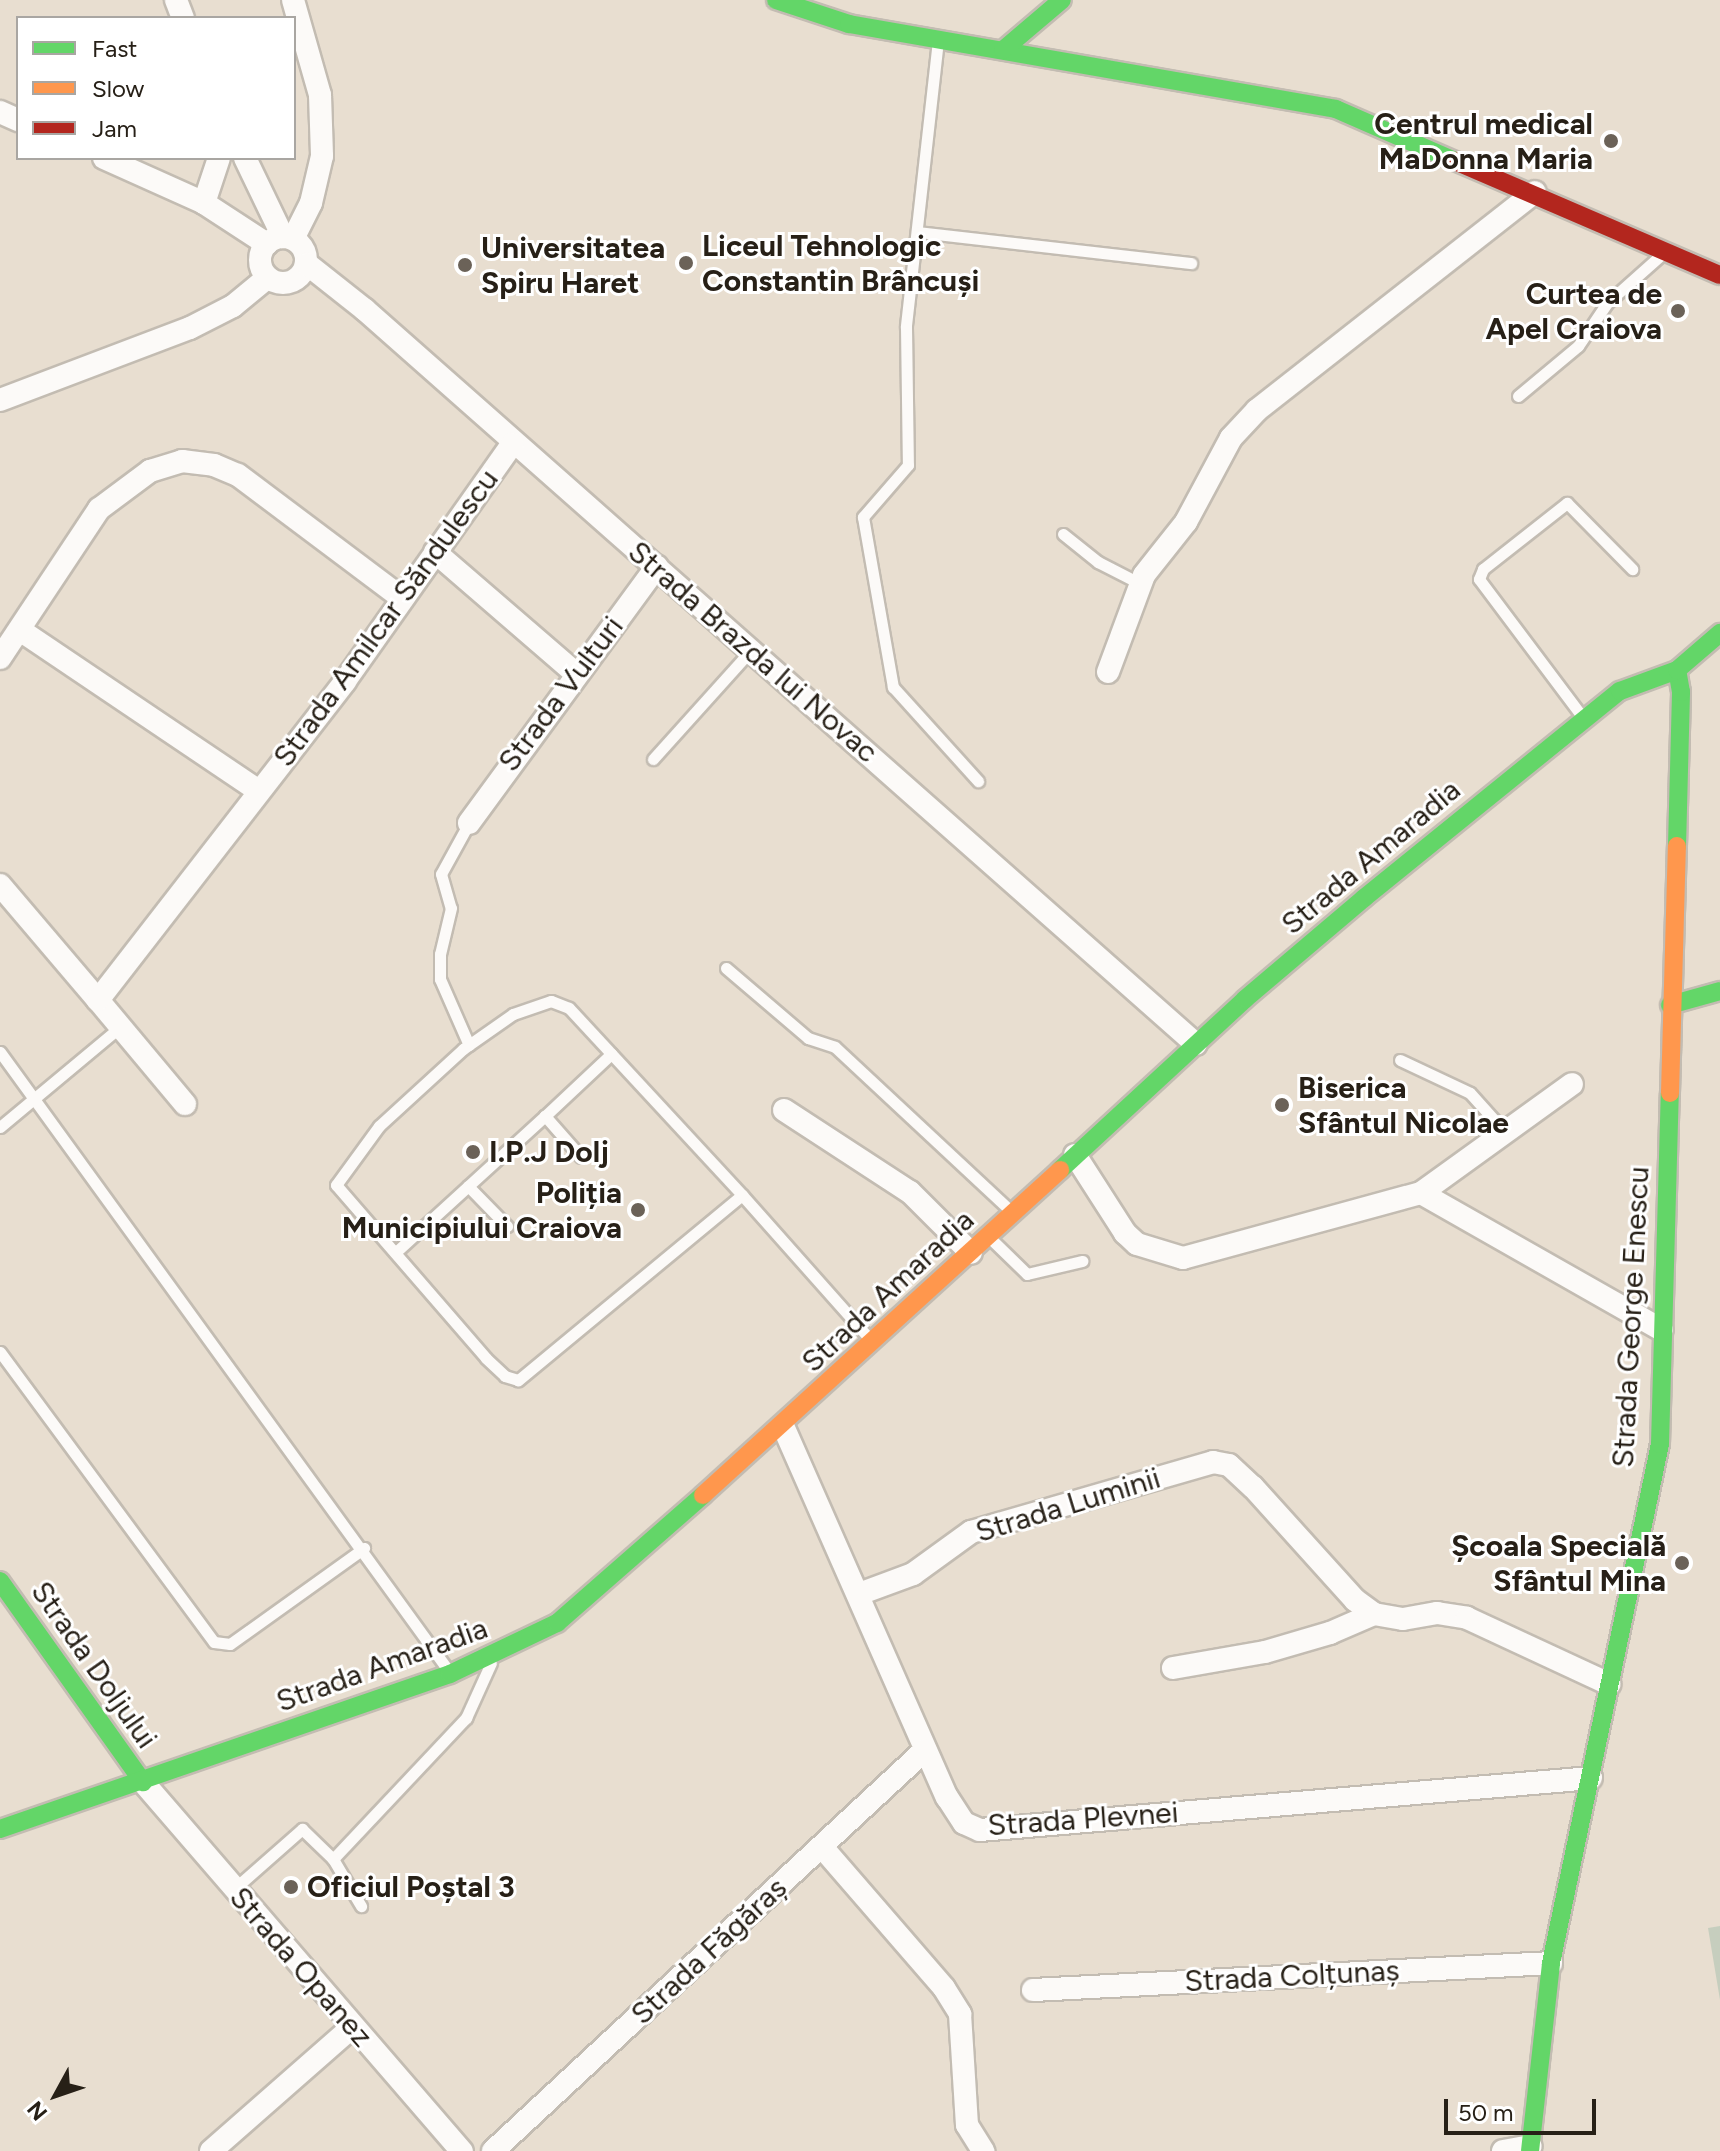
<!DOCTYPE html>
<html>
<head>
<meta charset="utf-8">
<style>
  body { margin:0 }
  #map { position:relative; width:1720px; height:2151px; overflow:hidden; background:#e8ded0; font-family:Figtree,sans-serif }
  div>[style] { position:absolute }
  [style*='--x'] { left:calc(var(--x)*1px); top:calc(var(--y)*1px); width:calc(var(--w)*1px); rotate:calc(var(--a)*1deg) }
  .green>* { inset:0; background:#c6cebe }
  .roads { filter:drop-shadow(2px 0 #c3bcb2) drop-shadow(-2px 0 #c3bcb2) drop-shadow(0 2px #c3bcb2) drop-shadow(0 -2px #c3bcb2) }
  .lane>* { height:11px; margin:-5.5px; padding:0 5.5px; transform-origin:5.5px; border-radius:5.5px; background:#fcfaf8 }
  .street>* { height:22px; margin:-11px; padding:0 11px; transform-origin:11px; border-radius:11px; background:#fcfaf8 }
  .street>.ring { margin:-11px; padding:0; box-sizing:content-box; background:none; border:22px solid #fcfaf8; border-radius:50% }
  .fast>* { height:18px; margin:-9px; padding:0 9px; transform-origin:9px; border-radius:9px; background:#63d668 }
  .slow>* { height:18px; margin:-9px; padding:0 9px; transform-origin:9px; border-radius:9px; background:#ff974d }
  .jam>* { height:18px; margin:-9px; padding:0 9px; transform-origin:9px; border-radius:9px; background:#b3261e }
  .dots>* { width:22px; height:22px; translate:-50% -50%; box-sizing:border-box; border:4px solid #fff; border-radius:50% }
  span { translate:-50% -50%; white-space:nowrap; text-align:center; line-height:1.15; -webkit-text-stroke:6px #fff; paint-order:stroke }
  .poi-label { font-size:30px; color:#272017; font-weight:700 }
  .right { translate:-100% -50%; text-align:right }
  .left { translate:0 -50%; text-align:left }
  .street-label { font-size:30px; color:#272017 }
  .legend { position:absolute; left:16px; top:16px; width:280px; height:144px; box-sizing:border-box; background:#fff; border:2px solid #a9a6a2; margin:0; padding:10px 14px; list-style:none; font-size:24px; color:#272017 }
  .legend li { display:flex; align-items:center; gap:16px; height:40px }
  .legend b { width:40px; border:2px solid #a9a6a2 }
  .north { position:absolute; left:16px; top:2055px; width:80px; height:80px; -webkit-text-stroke:6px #fff; paint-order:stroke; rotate:230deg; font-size:22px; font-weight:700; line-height:32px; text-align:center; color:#272017 }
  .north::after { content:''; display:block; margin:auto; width:28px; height:36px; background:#272017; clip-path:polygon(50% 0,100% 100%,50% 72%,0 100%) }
  .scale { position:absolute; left:1444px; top:2099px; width:152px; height:36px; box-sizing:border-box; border:4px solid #272017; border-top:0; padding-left:10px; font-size:24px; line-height:28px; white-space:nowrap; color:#272017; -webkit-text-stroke:6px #fff; paint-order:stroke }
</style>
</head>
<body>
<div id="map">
  <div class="green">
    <i style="clip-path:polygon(1720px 1926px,1720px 2000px,1708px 1928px)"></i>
  </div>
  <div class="roads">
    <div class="lane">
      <i style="--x:938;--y:40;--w:289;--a:96.4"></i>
      <i style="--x:906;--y:327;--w:138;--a:89.2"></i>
      <i style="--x:908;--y:465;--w:69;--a:130.9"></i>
      <i style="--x:863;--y:517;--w:173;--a:80"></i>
      <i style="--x:893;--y:687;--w:127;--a:47.9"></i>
      <i style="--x:918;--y:232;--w:275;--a:6.5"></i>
      <i style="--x:1518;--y:396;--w:78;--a:-39.8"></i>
      <i style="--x:1578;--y:346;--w:52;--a:-56"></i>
      <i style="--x:1607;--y:303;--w:74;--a:-41.7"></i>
      <i style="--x:1063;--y:534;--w:45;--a:38.7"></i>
      <i style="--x:1098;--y:562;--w:48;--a:27.1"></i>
      <i style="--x:1584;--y:719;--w:175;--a:-126.9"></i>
      <i style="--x:1479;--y:579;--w:11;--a:-68"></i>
      <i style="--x:1483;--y:569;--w:107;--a:-38.2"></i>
      <i style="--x:1567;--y:503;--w:93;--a:45.4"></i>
      <i style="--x:653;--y:759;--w:147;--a:-48"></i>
      <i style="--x:469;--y:823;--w:58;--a:118.8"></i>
      <i style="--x:441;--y:874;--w:35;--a:74"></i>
      <i style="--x:451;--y:908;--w:47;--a:103.4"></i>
      <i style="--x:440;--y:954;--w:25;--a:90"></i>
      <i style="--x:440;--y:979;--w:72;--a:66.3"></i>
      <i style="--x:726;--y:968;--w:108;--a:40.5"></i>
      <i style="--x:808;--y:1038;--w:28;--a:18"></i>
      <i style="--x:835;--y:1047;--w:239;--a:43"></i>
      <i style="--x:0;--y:1052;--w:763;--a:54.06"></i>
      <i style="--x:1400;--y:1060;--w:77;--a:25.2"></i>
      <i style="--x:1470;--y:1093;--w:52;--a:48.1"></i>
      <i style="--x:0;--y:1127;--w:156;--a:-39.8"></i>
      <i style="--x:581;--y:1157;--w:55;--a:-131.3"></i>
      <i style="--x:545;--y:1116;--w:91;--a:-43.2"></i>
      <i style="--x:468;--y:1186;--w:56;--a:45.7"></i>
      <i style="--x:742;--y:1195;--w:291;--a:140.4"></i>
      <i style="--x:518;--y:1380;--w:14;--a:-163"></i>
      <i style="--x:505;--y:1376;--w:26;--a:-137"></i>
      <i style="--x:486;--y:1358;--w:229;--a:-130.9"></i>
      <i style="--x:336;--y:1185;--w:73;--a:-53.9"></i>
      <i style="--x:379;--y:1126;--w:114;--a:-42.5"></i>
      <i style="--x:463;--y:1049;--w:61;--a:-35"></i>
      <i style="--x:513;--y:1014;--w:40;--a:-18.9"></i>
      <i style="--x:551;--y:1001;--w:19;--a:21"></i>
      <i style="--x:569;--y:1008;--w:255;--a:47.2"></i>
      <i style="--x:742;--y:1195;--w:193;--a:48.4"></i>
      <i style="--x:991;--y:1239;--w:50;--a:44.2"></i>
      <i style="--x:1027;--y:1274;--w:57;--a:-13.3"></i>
      <i style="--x:397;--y:1251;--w:200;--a:-42.4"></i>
      <i style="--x:0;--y:1352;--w:360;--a:53.6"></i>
      <i style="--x:214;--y:1642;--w:16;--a:7"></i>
      <i style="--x:230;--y:1644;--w:165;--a:-35.6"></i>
      <i style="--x:333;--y:1859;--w:194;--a:-46.7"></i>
      <i style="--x:466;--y:1718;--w:60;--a:-65.6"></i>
      <i style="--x:234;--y:1889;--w:91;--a:-41.4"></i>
      <i style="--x:302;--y:1829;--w:43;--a:44.1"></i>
      <i style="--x:333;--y:1859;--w:55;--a:59.2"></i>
    </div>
    <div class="street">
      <i style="--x:176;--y:0;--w:19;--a:69"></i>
      <i style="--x:293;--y:0;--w:99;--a:74.1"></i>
      <i style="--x:320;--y:95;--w:61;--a:88.1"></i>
      <i style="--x:322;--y:156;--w:48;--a:103.2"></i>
      <i style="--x:311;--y:203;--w:40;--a:116.6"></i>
      <i style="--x:0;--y:112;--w:20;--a:24"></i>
      <i style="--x:104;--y:158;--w:110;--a:24.2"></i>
      <i style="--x:204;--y:203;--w:75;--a:33.1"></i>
      <i style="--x:245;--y:158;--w:88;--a:64.3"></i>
      <i style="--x:204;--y:203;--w:47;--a:-71.6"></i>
      <i class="ring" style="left:260px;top:237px;width:24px;height:24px"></i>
      <i style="--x:307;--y:264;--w:73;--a:38.3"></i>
      <i style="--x:364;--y:309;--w:1110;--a:41.46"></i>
      <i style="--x:0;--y:400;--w:203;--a:-20.8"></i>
      <i style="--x:190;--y:328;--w:48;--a:-27.1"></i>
      <i style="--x:233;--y:306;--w:44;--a:-39.5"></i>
      <i style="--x:435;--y:552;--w:185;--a:40.8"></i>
      <i style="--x:20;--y:630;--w:288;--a:34"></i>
      <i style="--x:0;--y:658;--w:179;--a:-56.4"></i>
      <i style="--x:99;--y:509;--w:64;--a:-36.7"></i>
      <i style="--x:150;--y:471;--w:34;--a:-17"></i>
      <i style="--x:182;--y:461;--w:32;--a:7"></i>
      <i style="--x:214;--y:465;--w:26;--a:23"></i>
      <i style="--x:238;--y:475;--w:205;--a:36.9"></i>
      <i style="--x:1108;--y:672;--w:103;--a:-69.6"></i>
      <i style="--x:1144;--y:575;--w:68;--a:-51.6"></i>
      <i style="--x:1186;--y:522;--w:95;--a:-61.8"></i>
      <i style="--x:1231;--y:438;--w:38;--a:-47"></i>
      <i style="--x:1257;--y:410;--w:353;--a:-38.1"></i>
      <i style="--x:469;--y:823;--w:318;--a:-53.8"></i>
      <i style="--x:0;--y:885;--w:151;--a:49.6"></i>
      <i style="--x:185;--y:1104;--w:136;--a:-129.9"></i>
      <i style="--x:98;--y:1000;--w:403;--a:-52.2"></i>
      <i style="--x:345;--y:681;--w:290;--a:-54.8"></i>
      <i style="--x:784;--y:1110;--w:150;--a:33.1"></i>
      <i style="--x:910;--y:1192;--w:86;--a:45"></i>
      <i style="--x:1075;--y:1155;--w:93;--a:57.3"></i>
      <i style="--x:1125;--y:1233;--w:16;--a:43"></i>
      <i style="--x:1137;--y:1244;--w:48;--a:16.9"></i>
      <i style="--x:1183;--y:1258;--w:247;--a:-15.3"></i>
      <i style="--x:1421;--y:1193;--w:186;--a:-35.8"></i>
      <i style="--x:1421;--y:1193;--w:277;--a:29.6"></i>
      <i style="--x:783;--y:1426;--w:406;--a:66.2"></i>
      <i style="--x:947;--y:1797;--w:31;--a:57"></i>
      <i style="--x:964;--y:1823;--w:17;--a:24"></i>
      <i style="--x:980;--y:1830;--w:613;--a:-4.86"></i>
      <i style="--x:859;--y:1594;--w:58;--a:-20.3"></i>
      <i style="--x:913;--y:1574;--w:72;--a:-35.9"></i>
      <i style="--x:971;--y:1532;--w:252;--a:-16.1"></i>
      <i style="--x:1213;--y:1462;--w:16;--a:11"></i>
      <i style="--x:1229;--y:1465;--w:33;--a:43"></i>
      <i style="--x:1253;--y:1487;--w:152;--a:47.9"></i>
      <i style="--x:1355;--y:1600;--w:24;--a:36"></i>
      <i style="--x:1374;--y:1614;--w:29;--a:10"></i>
      <i style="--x:1403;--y:1619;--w:35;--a:-10"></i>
      <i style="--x:1437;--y:1613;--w:30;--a:9"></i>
      <i style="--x:1467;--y:1618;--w:157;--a:24.9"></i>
      <i style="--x:1173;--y:1668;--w:93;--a:-9.9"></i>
      <i style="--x:1265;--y:1652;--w:68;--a:-16.3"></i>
      <i style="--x:1330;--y:1633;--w:48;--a:-23.4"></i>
      <i style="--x:143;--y:1782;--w:488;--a:49.2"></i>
      <i style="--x:822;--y:1847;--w:186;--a:49.1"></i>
      <i style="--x:944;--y:1988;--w:31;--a:58"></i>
      <i style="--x:960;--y:2014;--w:111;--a:86.4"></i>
      <i style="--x:967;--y:2125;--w:31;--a:58"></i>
      <i style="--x:1033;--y:1990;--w:519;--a:-2.98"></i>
      <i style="--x:211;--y:2151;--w:188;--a:-41.3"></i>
      <i style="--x:493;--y:2151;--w:589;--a:-42.87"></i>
      <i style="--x:1503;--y:2151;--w:28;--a:-10"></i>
    </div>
    <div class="fast">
      <i style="--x:776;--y:0;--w:77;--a:18.2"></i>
      <i style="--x:849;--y:24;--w:494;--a:9.9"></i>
      <i style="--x:1336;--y:109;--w:130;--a:23.6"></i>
      <i style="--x:1003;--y:50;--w:77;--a:-40.3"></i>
      <i style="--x:1677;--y:846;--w:154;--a:-88.5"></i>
      <i style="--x:1681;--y:692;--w:22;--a:-100"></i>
      <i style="--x:1670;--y:1005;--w:52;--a:-15.6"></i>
      <i style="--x:1060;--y:1170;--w:252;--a:-42.7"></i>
      <i style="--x:1245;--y:999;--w:156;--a:-40.3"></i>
      <i style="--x:1364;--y:898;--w:329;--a:-39"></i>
      <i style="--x:1620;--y:691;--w:61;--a:-20.2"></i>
      <i style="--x:1677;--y:670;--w:57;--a:-40.7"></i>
      <i style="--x:0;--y:1581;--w:247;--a:54.6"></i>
      <i style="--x:0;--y:1829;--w:476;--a:-19"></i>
      <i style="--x:450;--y:1674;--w:119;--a:-25.5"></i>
      <i style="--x:557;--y:1623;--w:194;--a:-41.2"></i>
      <i style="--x:1530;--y:2151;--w:189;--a:-83.6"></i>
      <i style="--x:1551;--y:1963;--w:530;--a:-78.14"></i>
      <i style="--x:1660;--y:1444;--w:351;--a:-88.4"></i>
    </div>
    <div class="slow">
      <i style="--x:1670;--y:1093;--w:247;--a:-88.4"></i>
      <i style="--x:703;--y:1495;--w:483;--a:-42.3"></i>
    </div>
    <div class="jam">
      <i style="--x:1455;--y:161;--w:288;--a:23.3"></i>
    </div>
  </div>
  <div class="dots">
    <i style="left:1611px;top:141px;background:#6b6258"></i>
    <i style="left:686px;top:263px;background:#6b6258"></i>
    <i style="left:465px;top:265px;background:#6b6258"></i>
    <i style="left:1678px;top:311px;background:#6b6258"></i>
    <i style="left:1282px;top:1105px;background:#6b6258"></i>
    <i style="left:473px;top:1152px;background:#6b6258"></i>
    <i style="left:638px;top:1210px;background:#6b6258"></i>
    <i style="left:1682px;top:1563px;background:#6b6258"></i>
    <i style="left:291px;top:1887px;background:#6b6258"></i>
  </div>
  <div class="poi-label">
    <span class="right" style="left:1593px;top:141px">Centrul medical<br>MaDonna Maria</span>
    <span class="left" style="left:702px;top:263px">Liceul Tehnologic<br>Constantin Brâncuși</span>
    <span class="left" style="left:481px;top:265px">Universitatea<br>Spiru Haret</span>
    <span class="right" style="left:1662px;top:311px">Curtea de<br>Apel Craiova</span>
    <span class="left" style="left:1298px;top:1105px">Biserica<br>Sfântul Nicolae</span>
    <span class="left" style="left:489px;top:1152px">I.P.J Dolj</span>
    <span class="right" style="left:622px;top:1210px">Poliția<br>Municipiului Craiova</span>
    <span class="right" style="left:1666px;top:1563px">Școala Specială<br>Sfântul Mina</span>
    <span class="left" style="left:307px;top:1887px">Oficiul Poștal 3</span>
  </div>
  <div class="street-label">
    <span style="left:386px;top:618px;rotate:-54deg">Strada Amilcar Săndulescu</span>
    <span style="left:753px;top:652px;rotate:41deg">Strada Brazda lui Novac</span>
    <span style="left:561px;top:694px;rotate:-53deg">Strada Vulturi</span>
    <span style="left:1371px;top:857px;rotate:-40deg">Strada Amaradia</span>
    <span style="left:888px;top:1291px;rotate:-43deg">Strada Amaradia</span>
    <span style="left:1631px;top:1317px;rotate:-87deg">Strada George Enescu</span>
    <span style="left:1068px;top:1505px;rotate:-17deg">Strada Luminii</span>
    <span style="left:94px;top:1665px;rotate:55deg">Strada Doljului</span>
    <span style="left:382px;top:1665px;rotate:-20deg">Strada Amaradia</span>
    <span style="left:1083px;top:1819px;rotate:-4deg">Strada Plevnei</span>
    <span style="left:709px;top:1951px;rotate:-43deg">Strada Făgăraș</span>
    <span style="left:301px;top:1967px;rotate:49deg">Strada Opanez</span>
    <span style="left:1292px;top:1976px;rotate:-3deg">Strada Colțunaș</span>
  </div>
  <ul class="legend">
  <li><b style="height:10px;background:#63d668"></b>Fast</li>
  <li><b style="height:10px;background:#ff974d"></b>Slow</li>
  <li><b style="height:10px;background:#b3261e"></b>Jam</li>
  </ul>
  <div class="north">N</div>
  <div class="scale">50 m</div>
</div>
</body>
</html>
